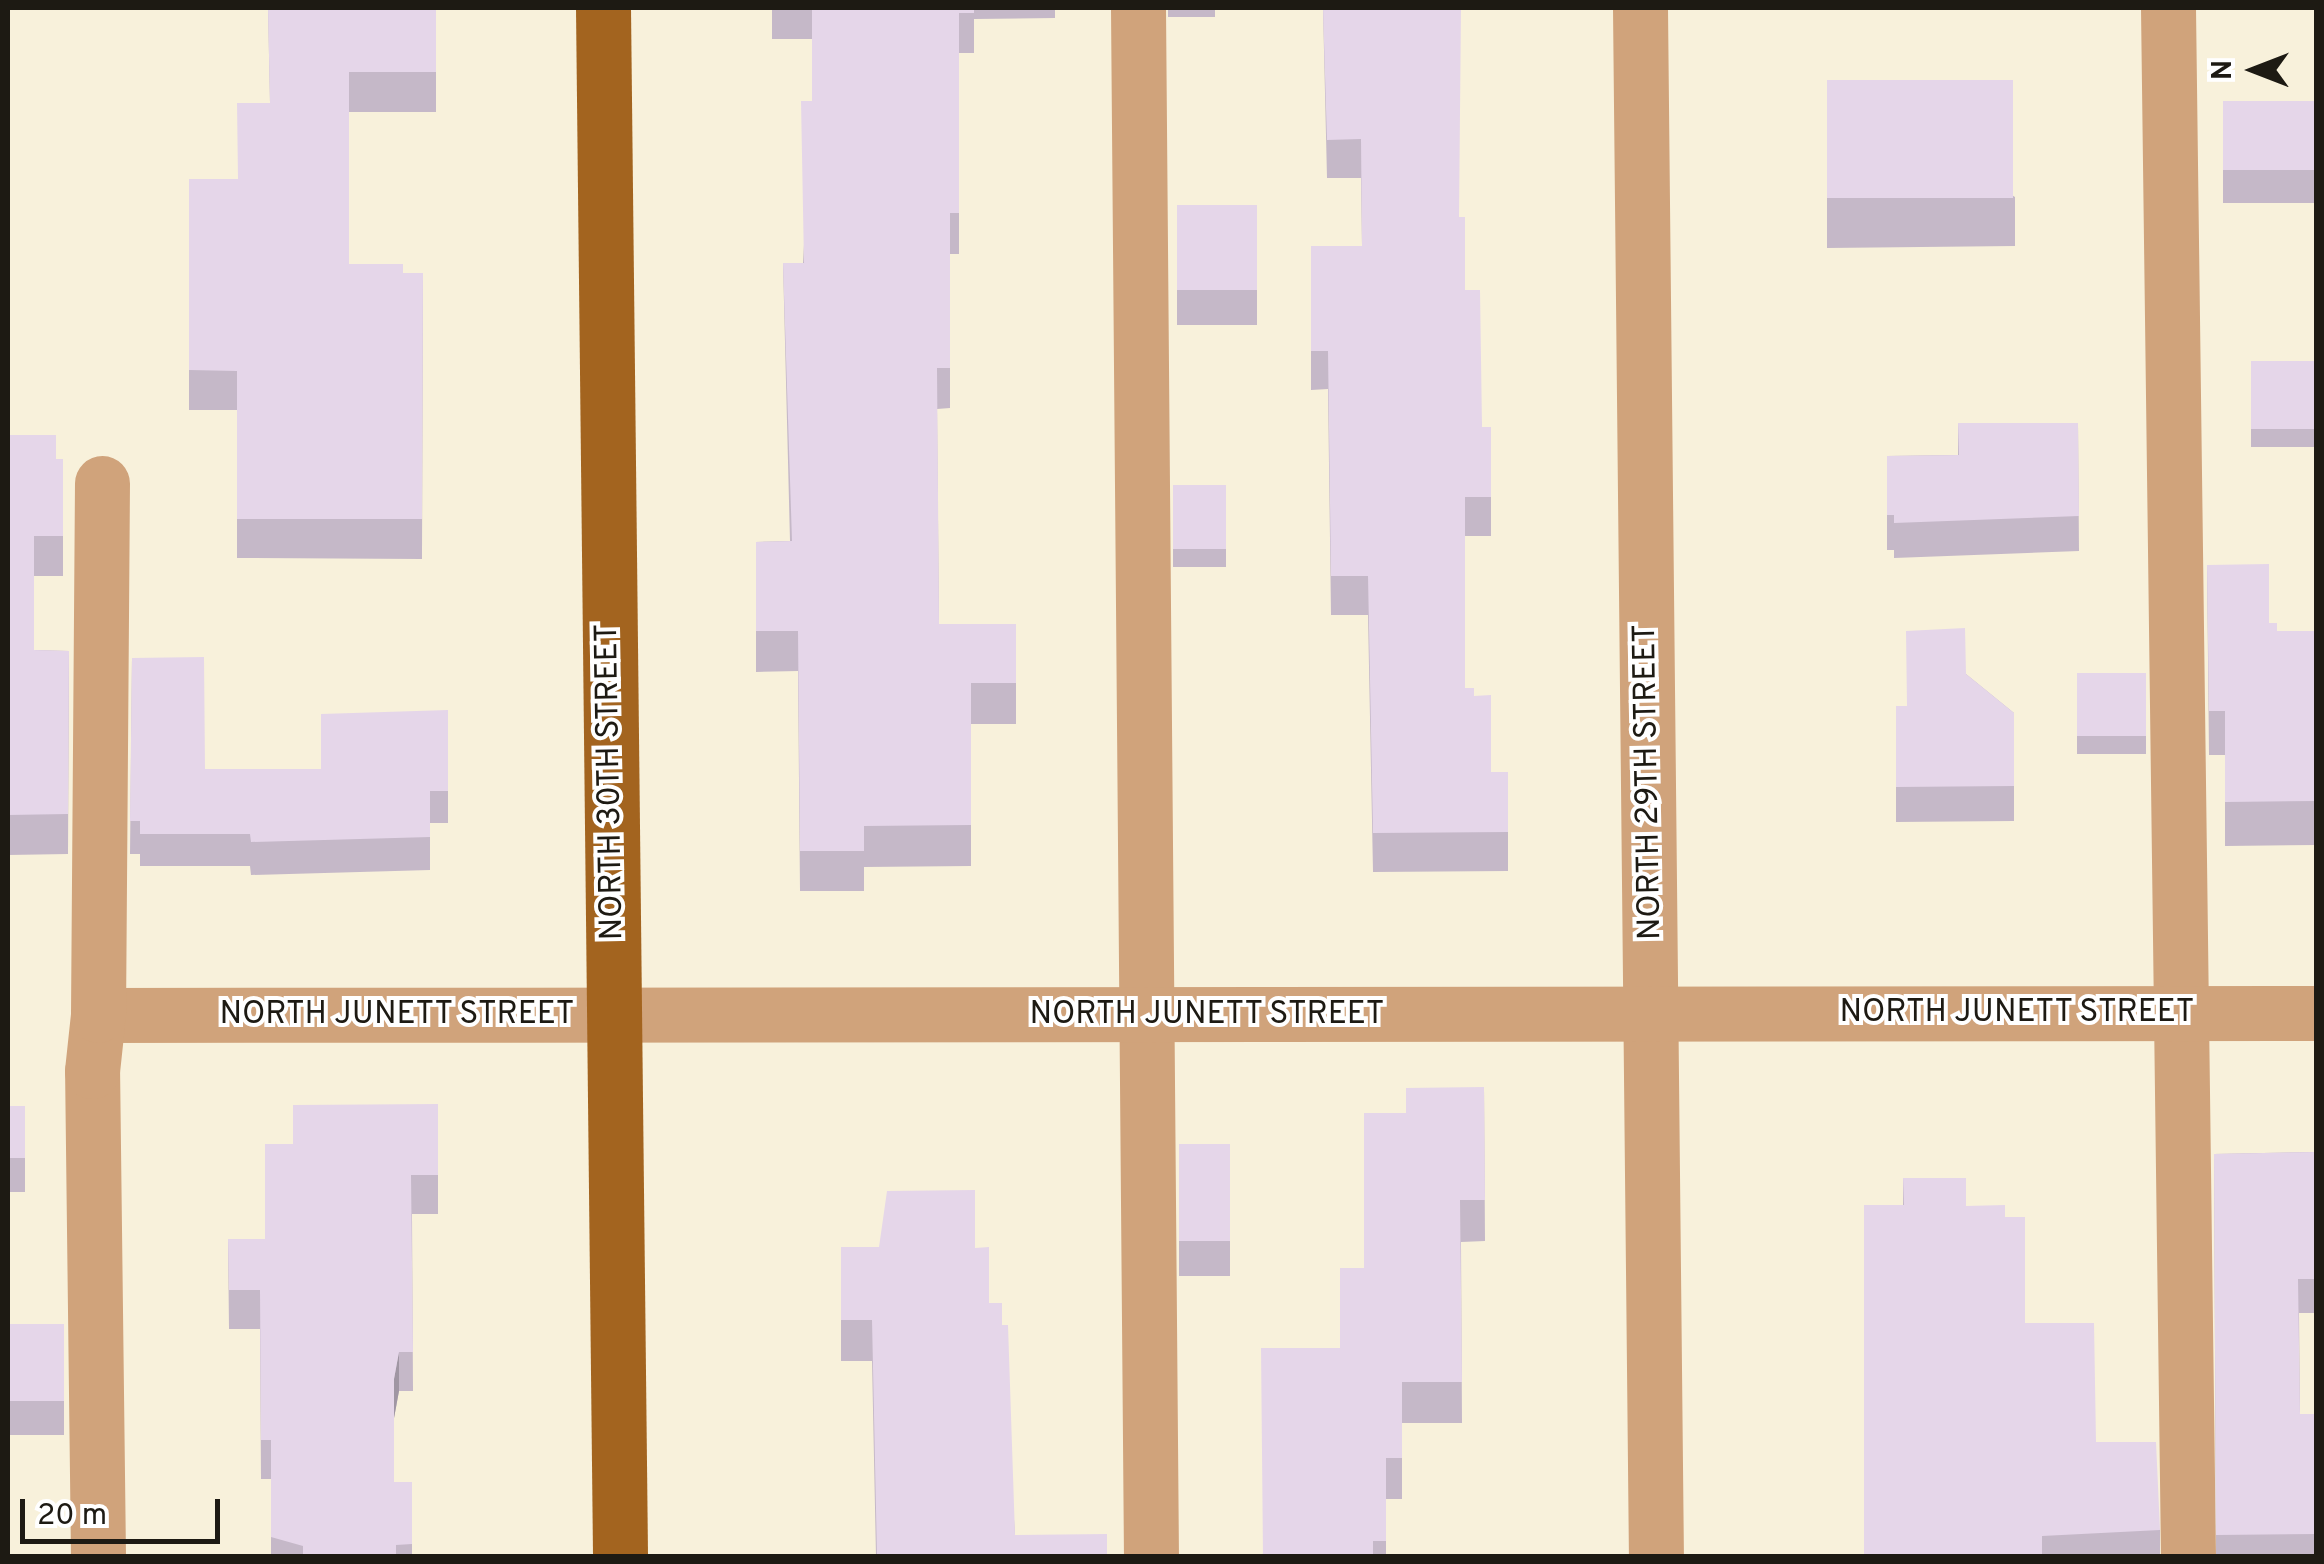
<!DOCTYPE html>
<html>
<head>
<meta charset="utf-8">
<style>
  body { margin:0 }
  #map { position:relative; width:2324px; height:1564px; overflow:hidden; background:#f8f1db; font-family:Overpass,sans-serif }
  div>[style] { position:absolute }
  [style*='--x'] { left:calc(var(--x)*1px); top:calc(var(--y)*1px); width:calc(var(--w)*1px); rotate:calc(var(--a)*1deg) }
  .minor>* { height:55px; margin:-27.5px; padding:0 27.5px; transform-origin:27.5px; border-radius:27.5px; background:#d0a37b }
  .major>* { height:55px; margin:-27.5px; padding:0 27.5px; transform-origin:27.5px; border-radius:27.5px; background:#a3641f }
  .wall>* { inset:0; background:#c5b8c8; transform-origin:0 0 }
  .shaded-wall>* { inset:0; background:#a096a3 }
  .building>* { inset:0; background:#e5d6e9; transform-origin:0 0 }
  span { translate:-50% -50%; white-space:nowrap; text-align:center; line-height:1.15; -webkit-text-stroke:8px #fff; paint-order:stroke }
  .street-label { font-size:32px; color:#1d1a13 }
  .frame { position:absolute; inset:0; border:10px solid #1d1a13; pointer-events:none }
  .north { position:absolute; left:2204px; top:20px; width:100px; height:100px; -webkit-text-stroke:8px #fff; paint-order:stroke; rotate:270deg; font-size:28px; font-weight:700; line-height:40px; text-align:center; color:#1d1a13 }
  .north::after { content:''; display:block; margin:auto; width:35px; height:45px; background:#1d1a13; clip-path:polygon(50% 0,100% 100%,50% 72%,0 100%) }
  .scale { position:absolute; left:20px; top:1499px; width:200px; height:45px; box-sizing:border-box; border:5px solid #1d1a13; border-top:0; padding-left:12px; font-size:30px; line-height:35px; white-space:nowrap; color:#1d1a13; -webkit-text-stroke:8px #fff; paint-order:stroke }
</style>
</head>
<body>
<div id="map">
  <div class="minor">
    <i style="--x:1138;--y:8;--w:1548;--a:89.52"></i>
    <i style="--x:1640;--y:8;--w:1548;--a:89.41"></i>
    <i style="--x:2168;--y:8;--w:1548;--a:89.26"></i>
    <i style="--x:98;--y:1015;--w:2218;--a:-0.05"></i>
    <i style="--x:98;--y:1556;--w:485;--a:-90.7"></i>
    <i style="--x:92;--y:1071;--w:56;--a:-83.9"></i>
    <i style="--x:98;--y:1015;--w:532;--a:-89.57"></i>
  </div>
  <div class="major">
    <i style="--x:603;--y:8;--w:1548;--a:89.37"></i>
  </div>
  <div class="wall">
    <i style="clip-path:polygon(268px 8px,436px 8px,436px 112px,349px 112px,349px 264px,403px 273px,423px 273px,422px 559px,237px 558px,237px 410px,189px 410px,189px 179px,238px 179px,270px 103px)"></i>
    <i style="clip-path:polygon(772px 8px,1055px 8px,1055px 18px,974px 19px,974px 53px,959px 53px,959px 254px,950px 254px,950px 408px,937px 409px,939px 624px,1016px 624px,1016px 724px,971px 724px,971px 866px,864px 867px,864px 891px,800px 891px,798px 671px,756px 672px,756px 542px,790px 541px,783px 263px,803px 263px,812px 101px,812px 39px,772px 39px)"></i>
    <i style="left:1168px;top:8px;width:47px;height:9px"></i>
    <i style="clip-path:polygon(1323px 8px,1459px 217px,1465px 290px,1482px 427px,1491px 427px,1491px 536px,1465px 536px,1465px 688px,1474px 696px,1491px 772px,1508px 772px,1508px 871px,1373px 872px,1368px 615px,1331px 615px,1328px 389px,1311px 390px,1311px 246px,1362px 246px,1361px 178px,1327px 178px)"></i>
    <i style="clip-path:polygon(1827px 80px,2015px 197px,2015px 246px,1827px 248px)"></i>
    <i style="left:2316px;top:101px;width:102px;height:93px;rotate:90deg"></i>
    <i style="left:1177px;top:205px;width:80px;height:120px"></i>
    <i style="left:2251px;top:361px;width:65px;height:86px"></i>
    <i style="clip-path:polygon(1958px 423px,2078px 423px,2079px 551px,1894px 558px,1894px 550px,1887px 550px,1887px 456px,1958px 455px)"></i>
    <i style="clip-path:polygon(8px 435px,56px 459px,63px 459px,63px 576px,34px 576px,34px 650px,69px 651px,68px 854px,8px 855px)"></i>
    <i style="left:1173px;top:485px;width:53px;height:82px"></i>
    <i style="clip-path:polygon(2207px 565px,2277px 631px,2316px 631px,2316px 845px,2225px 846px,2225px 755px,2209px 755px)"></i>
    <i style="clip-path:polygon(132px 658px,205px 769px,321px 769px,448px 710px,448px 823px,430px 823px,430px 870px,251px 875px,250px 866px,140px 866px,140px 854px,130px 854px)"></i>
    <i style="left:2146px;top:673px;width:81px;height:69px;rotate:90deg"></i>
    <i style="clip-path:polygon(1966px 674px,2014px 713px,2014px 821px,1896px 822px,1896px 706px,1907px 706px)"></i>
    <i style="clip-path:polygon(1484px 1087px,1485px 1241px,1461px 1242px,1462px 1423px,1402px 1423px,1402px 1499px,1386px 1499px,1386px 1556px,1262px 1556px,1340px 1348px,1364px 1268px,1406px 1113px)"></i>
    <i style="clip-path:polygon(438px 1104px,438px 1214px,412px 1214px,413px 1391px,399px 1391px,394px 1418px,394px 1482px,412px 1482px,412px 1556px,271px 1556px,271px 1479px,261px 1479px,260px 1329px,229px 1329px,228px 1239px,265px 1239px,293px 1144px)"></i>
    <i style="left:8px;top:1106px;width:17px;height:86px"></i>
    <i style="left:1230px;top:1144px;width:132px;height:51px;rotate:90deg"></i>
    <i style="clip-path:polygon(2316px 1152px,2316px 1313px,2299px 1313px,2300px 1414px,2316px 1414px,2316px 1556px,2216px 1556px,2214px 1154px)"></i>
    <i style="clip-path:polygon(1903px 1178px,1966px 1206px,2005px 1217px,2025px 1323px,2096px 1442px,2160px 1530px,2160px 1556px,1864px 1556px,1903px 1205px)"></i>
    <i style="clip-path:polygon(841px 1247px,975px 1248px,989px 1303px,1002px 1325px,1015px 1535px,1107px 1556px,876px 1556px,872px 1361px,841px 1361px)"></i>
    <i style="left:8px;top:1324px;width:56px;height:111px"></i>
  </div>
  <div class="shaded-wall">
    <i style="clip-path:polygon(399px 1352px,399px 1391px,394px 1418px,394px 1379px)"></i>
  </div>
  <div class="building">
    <i style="clip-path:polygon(268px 8px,436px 8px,436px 72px,349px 72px,349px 264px,403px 264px,403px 273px,423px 273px,422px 519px,237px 519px,237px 371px,189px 370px,189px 179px,238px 179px,237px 103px,270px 103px)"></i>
    <i style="clip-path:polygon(812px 8px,974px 8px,974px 13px,959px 13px,959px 213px,950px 213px,950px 368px,937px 368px,939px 624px,1016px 624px,1016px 683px,971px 683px,971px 825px,864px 826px,864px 851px,800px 851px,798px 631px,756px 631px,756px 542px,792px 541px,783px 263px,804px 263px,801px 101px,812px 101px)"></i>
    <i style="clip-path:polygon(1323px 8px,1461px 8px,1459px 217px,1465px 217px,1465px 290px,1480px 290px,1482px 427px,1491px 427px,1491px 497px,1465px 497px,1465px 688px,1474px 688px,1474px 696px,1491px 695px,1491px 772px,1508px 772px,1508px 832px,1373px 833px,1368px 576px,1331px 576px,1328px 351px,1311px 351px,1311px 246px,1362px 246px,1361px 139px,1327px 140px)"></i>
    <i style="left:1827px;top:80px;width:186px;height:118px"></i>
    <i style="left:2316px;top:101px;width:69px;height:93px;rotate:90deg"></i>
    <i style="left:1177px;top:205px;width:80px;height:85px"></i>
    <i style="left:2251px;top:361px;width:65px;height:68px"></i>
    <i style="clip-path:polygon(1958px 423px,2078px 423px,2079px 516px,1894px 523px,1894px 515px,1887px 515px,1887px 456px,1959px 455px)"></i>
    <i style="clip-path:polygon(8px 435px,56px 435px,56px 459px,63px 459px,63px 536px,34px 536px,34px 650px,69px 651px,68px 814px,8px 815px)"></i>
    <i style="left:1173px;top:485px;width:53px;height:64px"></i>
    <i style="clip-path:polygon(2269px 564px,2269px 623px,2277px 623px,2277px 631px,2316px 631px,2316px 801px,2225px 802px,2225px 711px,2209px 711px,2207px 565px)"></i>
    <i style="clip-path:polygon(1965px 628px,1966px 674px,2014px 713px,2014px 786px,1896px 787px,1896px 706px,1907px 706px,1906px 631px)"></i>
    <i style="clip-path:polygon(204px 657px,205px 769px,321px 769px,321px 714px,448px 710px,448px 791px,430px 791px,430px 837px,251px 842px,250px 834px,140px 834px,140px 821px,130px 821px,132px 658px)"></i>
    <i style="left:2146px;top:673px;width:63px;height:69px;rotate:90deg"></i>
    <i style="clip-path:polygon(1484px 1087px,1485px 1200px,1460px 1200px,1462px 1382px,1402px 1382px,1402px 1458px,1386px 1458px,1386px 1541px,1373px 1541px,1373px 1556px,1263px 1556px,1261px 1348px,1340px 1348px,1340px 1268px,1364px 1268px,1364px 1113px,1406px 1113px,1406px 1088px)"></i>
    <i style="clip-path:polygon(438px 1104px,438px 1175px,411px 1175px,413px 1352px,399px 1352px,394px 1379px,394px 1482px,412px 1482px,412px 1544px,396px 1545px,396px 1556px,303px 1556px,303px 1546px,271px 1537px,271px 1440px,261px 1440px,260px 1290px,229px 1290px,228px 1239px,265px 1239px,265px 1144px,293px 1144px,293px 1105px)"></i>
    <i style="left:8px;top:1106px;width:17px;height:52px"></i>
    <i style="left:1230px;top:1144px;width:97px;height:51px;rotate:90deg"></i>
    <i style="clip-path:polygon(2316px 1152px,2316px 1279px,2298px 1279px,2300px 1414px,2316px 1414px,2316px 1534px,2216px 1535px,2214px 1154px)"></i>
    <i style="clip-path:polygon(1903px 1178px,1966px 1178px,1966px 1206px,2005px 1205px,2005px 1217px,2025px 1217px,2025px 1323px,2094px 1323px,2096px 1442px,2156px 1442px,2160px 1530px,2042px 1536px,2042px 1556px,1864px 1556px,1864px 1205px,1904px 1205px)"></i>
    <i style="clip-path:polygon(975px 1190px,975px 1248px,989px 1247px,989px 1303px,1002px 1303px,1002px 1325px,1008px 1325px,1015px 1535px,1107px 1534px,1107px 1556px,877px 1556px,872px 1320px,841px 1320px,841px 1247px,879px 1247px,887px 1191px)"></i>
    <i style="left:8px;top:1324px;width:56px;height:77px"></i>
  </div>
  <div class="street-label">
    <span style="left:611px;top:782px;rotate:-91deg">NORTH 30TH STREET</span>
    <span style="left:1649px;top:782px;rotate:-91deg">NORTH 29TH STREET</span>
    <span style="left:2017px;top:1013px">NORTH JUNETT STREET</span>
    <span style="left:397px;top:1015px">NORTH JUNETT STREET</span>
    <span style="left:1207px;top:1015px">NORTH JUNETT STREET</span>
  </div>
  <div class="frame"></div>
  <div class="north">N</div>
  <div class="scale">20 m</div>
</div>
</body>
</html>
